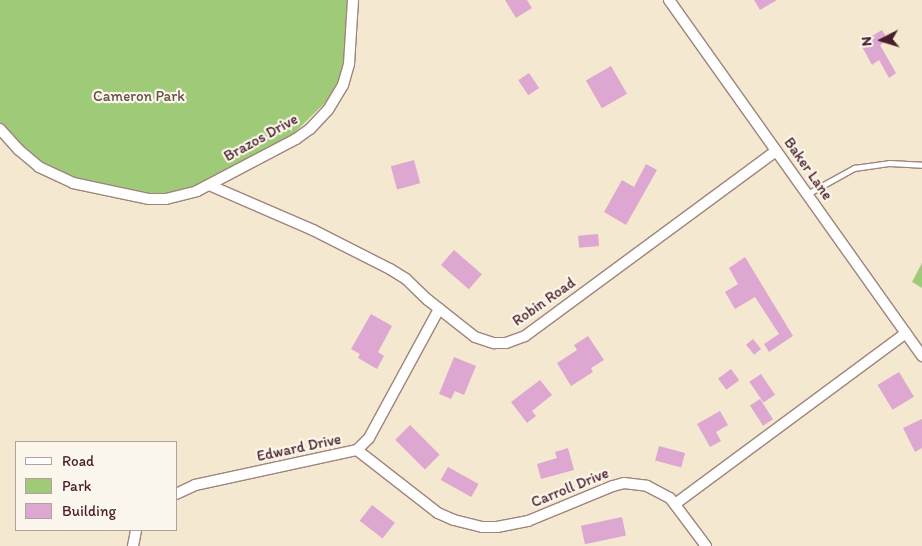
<!DOCTYPE html>
<html>
<head>
<meta charset="utf-8">
<style>
  body { margin:0 }
  #map { position:relative; width:922px; height:546px; overflow:hidden; background:#f4e8d0; font-family:Itim,sans-serif }
  div>[style] { position:absolute }
  [style*='--x'] { left:calc(var(--x)*1px); top:calc(var(--y)*1px); width:calc(var(--w)*1px); rotate:calc(var(--a)*1deg) }
  .green>* { inset:0; background:#9fca77 }
  .building>* { inset:0; background:#dea7d1; transform-origin:0 0 }
  .roads { filter:drop-shadow(1px 0 #9f847e) drop-shadow(-1px 0 #9f847e) drop-shadow(0 1px #9f847e) drop-shadow(0 -1px #9f847e) }
  .lane>* { height:5px; margin:-2.5px; padding:0 2.5px; transform-origin:2.5px; border-radius:2.5px; background:#fff }
  .street>* { height:10px; margin:-5px; padding:0 5px; transform-origin:5px; border-radius:5px; background:#fff }
  span { translate:-50% -50%; white-space:nowrap; text-align:center; line-height:1.15; -webkit-text-stroke:4.5px #fbf7ec; paint-order:stroke }
  .park-label { font-size:15px; color:#645242 }
  .street-label { font-size:15px; color:#4a1f2b }
  .legend { position:absolute; left:15px; top:441px; width:162px; height:90px; box-sizing:border-box; background:#fbf7ec; border:1px solid #b4a19f; margin:0; padding:6px 9px; list-style:none; font-size:15px; color:#4a1f2b }
  .legend li { display:flex; align-items:center; gap:10px; height:25px }
  .legend b { width:25px; border:1px solid #b4a19f }
  .north { position:absolute; left:857px; top:15px; width:50px; height:50px; -webkit-text-stroke:4px #fbf7ec; paint-order:stroke; rotate:265deg; font-size:14px; font-weight:700; line-height:20px; text-align:center; color:#4a1f2b }
  .north::after { content:''; display:block; margin:auto; width:18px; height:22px; background:#4a1f2b; clip-path:polygon(50% 0,100% 100%,50% 72%,0 100%) }
</style>
</head>
<body>
<div id="map">
  <div class="green">
    <i style="clip-path:polygon(0 0,358px 0,343px 85px,282px 145px,197px 191px,133px 196px,50px 173px,0 128px)"></i>
    <i style="clip-path:polygon(922px 263px,922px 288px,912px 282px)"></i>
  </div>
  <div class="building">
    <i style="clip-path:polygon(505px 0,527px 0,532px 8px,516px 18px)"></i>
    <i style="clip-path:polygon(754px 0,777px 0,760px 10px)"></i>
    <i style="clip-path:polygon(882px 30px,888px 40px,880px 45px,896px 73px,889px 78px,879px 60px,872px 65px,860px 43px)"></i>
    <i style="left:611px;top:66px;width:32px;height:29px;rotate:60deg"></i>
    <i style="left:529px;top:73px;width:18px;height:13px;rotate:56deg"></i>
    <i style="left:414px;top:160px;width:24px;height:24px;rotate:75deg"></i>
    <i style="clip-path:polygon(646px 164px,657px 170px,626px 225px,604px 212px,622px 180px,634px 187px)"></i>
    <i style="left:598px;top:234px;width:12px;height:20px;rotate:85deg"></i>
    <i style="left:454px;top:250px;width:37px;height:20px;rotate:41deg"></i>
    <i style="clip-path:polygon(745px 257px,793px 336px,769px 352px,764px 344px,779px 334px,755px 297px,735px 309px,725px 292px,738px 284px,729px 268px)"></i>
    <i style="clip-path:polygon(371px 314px,392px 326px,378px 352px,384px 356px,377px 369px,358px 358px,360px 354px,351px 349px)"></i>
    <i style="clip-path:polygon(588px 336px,604px 360px,591px 368px,593px 372px,571px 386px,557px 363px,577px 350px,574px 345px)"></i>
    <i style="left:753px;top:339px;width:13px;height:9px;rotate:51deg"></i>
    <i style="clip-path:polygon(454px 357px,476px 366px,464px 395px,455px 391px,451px 399px,439px 394px)"></i>
    <i style="left:731px;top:369px;width:14px;height:16px;rotate:54deg"></i>
    <i style="left:899px;top:372px;width:29px;height:25px;rotate:59deg"></i>
    <i style="left:761px;top:374px;width:25px;height:14px;rotate:56deg"></i>
    <i style="clip-path:polygon(540px 380px,552px 395px,532px 411px,536px 416px,527px 423px,511px 402px)"></i>
    <i style="left:760px;top:399px;width:24px;height:12px;rotate:57deg"></i>
    <i style="clip-path:polygon(720px 411px,728px 425px,716px 432px,721px 441px,710px 447px,697px 424px)"></i>
    <i style="clip-path:polygon(922px 419px,922px 448px,915px 452px,903px 428px)"></i>
    <i style="left:410px;top:425px;width:42px;height:21px;rotate:45deg"></i>
    <i style="left:659px;top:446px;width:27px;height:15px;rotate:15deg"></i>
    <i style="clip-path:polygon(568px 448px,574px 470px,541px 479px,537px 464px,557px 458px,555px 452px)"></i>
    <i style="left:448px;top:467px;width:35px;height:15px;rotate:29deg"></i>
    <i style="left:372px;top:505px;width:29px;height:20px;rotate:38deg"></i>
    <i style="left:622px;top:517px;width:19px;height:42px;rotate:78deg"></i>
  </div>
  <div class="roads">
    <div class="lane">
      <i style="--x:807;--y:194;--w:54;--a:-29"></i>
      <i style="--x:854;--y:168;--w:35;--a:-8"></i>
      <i style="--x:889;--y:163;--w:33;--a:3"></i>
    </div>
    <div class="street">
      <i style="--x:669;--y:0;--w:437;--a:54.6"></i>
      <i style="--x:0;--y:129;--w:28;--a:48"></i>
      <i style="--x:19;--y:150;--w:26;--a:40"></i>
      <i style="--x:39;--y:167;--w:38;--a:25"></i>
      <i style="--x:73;--y:183;--w:78;--a:11.9"></i>
      <i style="--x:149;--y:199;--w:17;--a:0"></i>
      <i style="--x:166;--y:199;--w:32;--a:-14"></i>
      <i style="--x:197;--y:191;--w:112;--a:-27.7"></i>
      <i style="--x:296;--y:139;--w:17;--a:-36"></i>
      <i style="--x:310;--y:129;--w:26;--a:-47"></i>
      <i style="--x:328;--y:110;--w:29;--a:-59"></i>
      <i style="--x:343;--y:85;--w:22;--a:-74"></i>
      <i style="--x:349;--y:64;--w:64;--a:-86.4"></i>
      <i style="--x:209;--y:185;--w:113;--a:23.4"></i>
      <i style="--x:313;--y:230;--w:86;--a:26.9"></i>
      <i style="--x:390;--y:269;--w:19;--a:32"></i>
      <i style="--x:406;--y:279;--w:30;--a:44"></i>
      <i style="--x:428;--y:300;--w:60;--a:38.2"></i>
      <i style="--x:475;--y:337;--w:20;--a:18"></i>
      <i style="--x:494;--y:343;--w:12;--a:0"></i>
      <i style="--x:506;--y:343;--w:20;--a:-20"></i>
      <i style="--x:525;--y:336;--w:312;--a:-36.4"></i>
      <i style="--x:357;--y:450;--w:103;--a:37.9"></i>
      <i style="--x:438;--y:513;--w:17;--a:24"></i>
      <i style="--x:454;--y:520;--w:29;--a:14"></i>
      <i style="--x:482;--y:527;--w:15;--a:0"></i>
      <i style="--x:497;--y:527;--w:32;--a:-11"></i>
      <i style="--x:528;--y:521;--w:92;--a:-22.4"></i>
      <i style="--x:613;--y:486;--w:11;--a:-15"></i>
      <i style="--x:624;--y:483;--w:23;--a:7"></i>
      <i style="--x:647;--y:486;--w:26;--a:28"></i>
      <i style="--x:670;--y:498;--w:60;--a:53.1"></i>
      <i style="--x:176;--y:494;--w:21;--a:-25"></i>
      <i style="--x:195;--y:485;--w:166;--a:-12.2"></i>
      <i style="--x:357;--y:450;--w:17;--a:-45"></i>
      <i style="--x:369;--y:438;--w:147;--a:-61.5"></i>
      <i style="--x:675;--y:504;--w:287;--a:-36.5"></i>
      <i style="--x:133;--y:546;--w:16;--a:-79"></i>
    </div>
  </div>
  <div class="park-label">
    <span style="left:139px;top:97px">Cameron Park</span>
  </div>
  <div class="street-label">
    <span style="left:261px;top:138px;rotate:-29deg">Brazos Drive</span>
    <span style="left:808px;top:169px;rotate:55deg">Baker Lane</span>
    <span style="left:544px;top:302px;rotate:-35deg">Robin Road</span>
    <span style="left:299px;top:448px;rotate:-12deg">Edward Drive</span>
    <span style="left:570px;top:488px;rotate:-22deg">Carroll Drive</span>
  </div>
  <ul class="legend">
  <li><b style="height:6px;background:#fff"></b>Road</li>
  <li><b style="height:14px;background:#9fca77"></b>Park</li>
  <li><b style="height:14px;background:#dea7d1"></b>Building</li>
  </ul>
  <div class="north">N</div>
</div>
</body>
</html>
